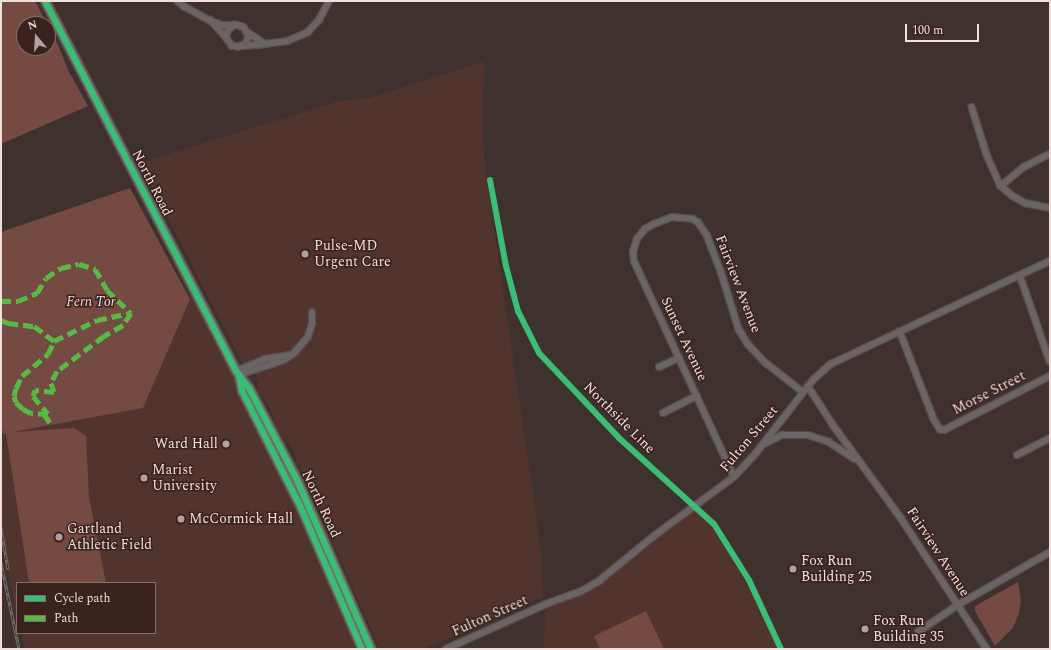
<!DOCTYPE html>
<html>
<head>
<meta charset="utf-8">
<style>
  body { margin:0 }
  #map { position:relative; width:1051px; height:650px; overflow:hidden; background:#3e312e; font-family:Spectral,serif }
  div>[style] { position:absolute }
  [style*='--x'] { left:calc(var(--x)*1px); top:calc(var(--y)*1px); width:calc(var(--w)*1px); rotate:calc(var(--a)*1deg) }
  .built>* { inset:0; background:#51342d }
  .green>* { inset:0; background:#744a42 }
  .roads { filter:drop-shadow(1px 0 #594e4c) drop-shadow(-1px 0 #594e4c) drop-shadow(0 1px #594e4c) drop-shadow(0 -1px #594e4c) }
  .minor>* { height:5.5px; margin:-2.75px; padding:0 2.75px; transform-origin:2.75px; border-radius:2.75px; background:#6a6564 }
  .trunk>* { height:9px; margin:-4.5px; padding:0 4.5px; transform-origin:4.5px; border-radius:4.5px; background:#746c6a }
  .rail>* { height:3px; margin-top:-1.5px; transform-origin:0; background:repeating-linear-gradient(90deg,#3a221e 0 4.5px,#746d6b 0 9px); box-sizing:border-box; border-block:1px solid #746d6b }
  .quiet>* { height:5px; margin-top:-2.5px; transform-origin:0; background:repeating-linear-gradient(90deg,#58b947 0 10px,transparent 0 15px) }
  .cycleway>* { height:6px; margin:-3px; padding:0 3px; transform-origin:3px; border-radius:3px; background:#3abd76 }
  .dots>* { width:11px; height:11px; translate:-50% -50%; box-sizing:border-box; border:2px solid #3a221e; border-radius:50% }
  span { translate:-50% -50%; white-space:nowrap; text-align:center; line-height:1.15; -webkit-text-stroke:3px #3a221e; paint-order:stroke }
  .street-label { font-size:14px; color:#f0dfdc }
  .poi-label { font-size:14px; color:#f0dfdc }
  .left { translate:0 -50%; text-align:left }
  .right { translate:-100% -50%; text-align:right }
  .park-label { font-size:14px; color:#f1dcd7; font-style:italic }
  .frame { position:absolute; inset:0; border:2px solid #f0dfdc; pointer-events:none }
  .legend { position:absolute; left:16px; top:582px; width:140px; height:52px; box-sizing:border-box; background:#3a221e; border:1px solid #836e6a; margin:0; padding:5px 7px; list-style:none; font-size:12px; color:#f0dfdc }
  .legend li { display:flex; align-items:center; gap:8px; height:20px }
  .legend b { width:20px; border:1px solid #836e6a }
  .north { position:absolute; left:16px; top:16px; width:40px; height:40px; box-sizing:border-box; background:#3a221e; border:1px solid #836e6a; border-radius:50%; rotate:342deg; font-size:11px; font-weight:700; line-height:16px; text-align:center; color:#f0dfdc }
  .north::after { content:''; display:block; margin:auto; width:14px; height:18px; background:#b2a29f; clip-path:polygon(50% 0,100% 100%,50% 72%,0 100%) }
  .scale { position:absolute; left:905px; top:24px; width:74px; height:18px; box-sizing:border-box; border:2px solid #f0dfdc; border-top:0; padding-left:5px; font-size:12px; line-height:14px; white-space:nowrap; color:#f0dfdc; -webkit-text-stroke:3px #3a221e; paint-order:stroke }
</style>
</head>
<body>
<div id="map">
  <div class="built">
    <i style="clip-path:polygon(485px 61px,482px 122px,485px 168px,534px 500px,541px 555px,543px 597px,457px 635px,422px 649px,380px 649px,296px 460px,295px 452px,276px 428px,272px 414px,264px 398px,257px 391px,258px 382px,252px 367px,245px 365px,241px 360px,139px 163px,339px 101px,369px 98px)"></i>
    <i style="clip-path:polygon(197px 296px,362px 649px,25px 649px,21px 633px,155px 633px,155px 583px,17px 583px,17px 616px,1px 540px,1px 355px)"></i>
    <i style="clip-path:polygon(698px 506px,711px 518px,741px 563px,782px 649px,543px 649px,546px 605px,592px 589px,613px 574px,670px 525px)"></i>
  </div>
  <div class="green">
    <i style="clip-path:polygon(1px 1px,35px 1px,47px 24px,24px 24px,24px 48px,48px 48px,48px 26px,59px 47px,68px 70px,88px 106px,1px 144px)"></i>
    <i style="clip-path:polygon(130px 188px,190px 299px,143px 408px,12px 432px,74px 428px,86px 436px,89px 497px,106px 583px,29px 583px,6px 434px,3px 434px,1px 420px,1px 232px)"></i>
    <i style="clip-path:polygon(1018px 582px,1021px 600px,1019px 613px,1013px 628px,995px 646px,975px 611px,975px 606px)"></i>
    <i style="clip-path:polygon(646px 611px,664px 649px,600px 649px,594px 636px)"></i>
  </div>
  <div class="roads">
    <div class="minor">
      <i style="--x:178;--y:1;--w:9;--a:41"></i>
      <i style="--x:185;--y:7;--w:30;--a:28"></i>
      <i style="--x:226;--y:38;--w:23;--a:-131"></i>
      <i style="--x:211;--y:21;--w:12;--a:20"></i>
      <i style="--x:222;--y:25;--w:15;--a:0"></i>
      <i style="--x:237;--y:25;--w:7;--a:16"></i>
      <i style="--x:244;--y:27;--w:11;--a:63"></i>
      <i style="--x:249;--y:37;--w:8;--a:113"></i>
      <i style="--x:246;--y:44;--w:8;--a:157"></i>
      <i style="--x:239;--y:47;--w:7;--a:-172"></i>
      <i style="--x:232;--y:46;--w:10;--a:-127"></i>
      <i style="--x:226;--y:38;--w:8;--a:-76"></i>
      <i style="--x:228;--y:30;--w:8;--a:-40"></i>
      <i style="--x:264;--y:44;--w:23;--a:-7"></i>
      <i style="--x:287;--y:41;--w:22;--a:-22"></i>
      <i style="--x:307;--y:33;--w:18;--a:-47"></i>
      <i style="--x:319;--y:20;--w:21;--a:-62"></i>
      <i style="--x:243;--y:46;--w:21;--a:-5"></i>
      <i style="--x:264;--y:44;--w:19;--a:-145"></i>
      <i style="--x:972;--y:107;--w:50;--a:72.6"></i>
      <i style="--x:987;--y:155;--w:34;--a:66"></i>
      <i style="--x:1001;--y:186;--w:16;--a:40"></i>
      <i style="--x:1013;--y:196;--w:14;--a:30"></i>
      <i style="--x:1025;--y:203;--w:25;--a:11"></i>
      <i style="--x:1001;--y:186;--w:30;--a:-40"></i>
      <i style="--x:1024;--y:167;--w:29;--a:-27"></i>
      <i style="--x:1020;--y:275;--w:91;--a:70.8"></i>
      <i style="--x:900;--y:331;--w:94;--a:68.9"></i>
      <i style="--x:934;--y:419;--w:12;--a:59"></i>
      <i style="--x:940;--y:429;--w:4;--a:14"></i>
      <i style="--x:944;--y:430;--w:119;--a:-27"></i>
      <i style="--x:659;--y:367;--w:22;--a:-24"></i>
      <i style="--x:236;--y:371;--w:31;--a:-22"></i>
      <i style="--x:265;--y:359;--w:26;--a:-9"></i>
      <i style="--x:239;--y:375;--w:47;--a:-18.4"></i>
      <i style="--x:284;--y:360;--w:12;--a:-35"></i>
      <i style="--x:294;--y:353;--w:21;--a:-49"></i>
      <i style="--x:308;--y:337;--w:14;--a:-73"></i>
      <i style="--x:312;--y:324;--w:11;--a:-90"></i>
      <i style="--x:808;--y:386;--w:48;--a:57"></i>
      <i style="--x:834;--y:426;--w:114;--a:53.9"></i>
      <i style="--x:901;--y:518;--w:157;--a:56.7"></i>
      <i style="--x:663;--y:413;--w:38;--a:-27"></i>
      <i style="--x:766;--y:443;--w:18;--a:-27"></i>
      <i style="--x:782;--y:435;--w:26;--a:0"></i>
      <i style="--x:808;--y:435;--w:22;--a:18"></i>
      <i style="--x:829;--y:442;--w:31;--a:33"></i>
      <i style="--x:1017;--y:455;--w:37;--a:-27"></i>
      <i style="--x:734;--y:477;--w:237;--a:-114.9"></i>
      <i style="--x:634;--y:262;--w:10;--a:-96"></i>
      <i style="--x:633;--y:252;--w:14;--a:-73"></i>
      <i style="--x:637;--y:239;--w:13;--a:-51"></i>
      <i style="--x:645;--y:229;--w:10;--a:-29"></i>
      <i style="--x:654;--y:224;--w:19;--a:-21"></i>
      <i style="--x:672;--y:217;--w:21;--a:5"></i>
      <i style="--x:693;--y:219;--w:6;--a:31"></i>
      <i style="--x:698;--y:222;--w:16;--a:55"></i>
      <i style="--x:707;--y:235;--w:39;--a:69"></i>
      <i style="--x:721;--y:271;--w:61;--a:72.8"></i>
      <i style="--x:739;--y:329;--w:17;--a:59"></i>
      <i style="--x:748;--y:344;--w:26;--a:47"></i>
      <i style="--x:766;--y:363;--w:47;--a:38.1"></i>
      <i style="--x:918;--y:632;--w:48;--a:-34"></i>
      <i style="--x:958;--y:605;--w:106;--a:-29.9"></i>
      <i style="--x:446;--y:649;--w:110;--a:-24.2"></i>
      <i style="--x:546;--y:604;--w:38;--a:-20"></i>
      <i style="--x:582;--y:591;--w:20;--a:-30"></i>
      <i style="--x:599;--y:581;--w:71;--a:-39.3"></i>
      <i style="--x:654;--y:536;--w:99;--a:-36.4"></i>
      <i style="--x:734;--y:477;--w:33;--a:-47"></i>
      <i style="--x:756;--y:453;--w:93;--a:-52"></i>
      <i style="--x:813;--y:380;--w:24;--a:-42"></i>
      <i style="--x:831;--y:364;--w:242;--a:-25.2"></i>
    </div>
    <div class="trunk">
      <i style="--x:45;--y:1;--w:416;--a:62.7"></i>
      <i style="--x:236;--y:371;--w:21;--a:53"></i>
      <i style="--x:249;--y:388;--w:104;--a:62.4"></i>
      <i style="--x:297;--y:480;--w:184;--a:66.4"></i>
      <i style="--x:239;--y:377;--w:14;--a:78"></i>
      <i style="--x:242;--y:391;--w:131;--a:63.2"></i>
      <i style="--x:301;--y:508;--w:154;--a:66.6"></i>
    </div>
  </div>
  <div class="rail">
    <i style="--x:1;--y:528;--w:42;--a:80.3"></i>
    <i style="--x:1;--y:562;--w:89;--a:78.3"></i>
  </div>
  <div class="quiet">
    <i style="--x:1;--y:301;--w:17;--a:0"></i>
    <i style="--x:18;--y:301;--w:21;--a:-23"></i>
    <i style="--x:37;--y:293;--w:17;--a:-59"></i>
    <i style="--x:46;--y:278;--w:18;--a:-34"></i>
    <i style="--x:61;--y:268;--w:18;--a:-13"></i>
    <i style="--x:79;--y:264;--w:17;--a:17"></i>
    <i style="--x:95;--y:269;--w:24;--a:60"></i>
    <i style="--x:107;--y:290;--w:33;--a:44"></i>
    <i style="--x:131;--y:313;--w:14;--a:124"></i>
    <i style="--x:123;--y:325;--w:22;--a:150"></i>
    <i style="--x:104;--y:336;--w:59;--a:143.3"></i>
    <i style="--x:57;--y:371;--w:13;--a:117"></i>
    <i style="--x:51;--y:383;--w:9;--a:72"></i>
    <i style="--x:54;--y:392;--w:19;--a:-174"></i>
    <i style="--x:35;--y:390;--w:6;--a:108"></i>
    <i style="--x:33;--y:396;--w:23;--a:50"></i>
    <i style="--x:48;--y:414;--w:17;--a:-177"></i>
    <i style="--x:31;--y:413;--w:9;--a:-153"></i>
    <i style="--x:23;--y:409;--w:10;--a:-135"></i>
    <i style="--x:16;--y:402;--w:6;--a:-108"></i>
    <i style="--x:14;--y:396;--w:8;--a:-76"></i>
    <i style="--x:16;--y:388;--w:13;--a:-63"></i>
    <i style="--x:22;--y:376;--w:34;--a:-40"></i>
    <i style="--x:48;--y:354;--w:14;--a:-65"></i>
    <i style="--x:54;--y:341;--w:48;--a:-26"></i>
    <i style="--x:97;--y:320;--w:35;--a:-12"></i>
    <i style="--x:1;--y:320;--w:8;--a:23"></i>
    <i style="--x:8;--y:323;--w:26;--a:7"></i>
    <i style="--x:34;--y:326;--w:25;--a:37"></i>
    <i style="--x:44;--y:414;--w:11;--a:56"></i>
  </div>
  <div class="cycleway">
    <i style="--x:45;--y:1;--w:416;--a:62.7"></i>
    <i style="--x:236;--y:371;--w:21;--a:53"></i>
    <i style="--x:249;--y:388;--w:104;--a:62.4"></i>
    <i style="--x:297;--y:480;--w:184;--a:66.4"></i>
    <i style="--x:490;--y:180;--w:87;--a:79.5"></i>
    <i style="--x:506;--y:266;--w:47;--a:75.1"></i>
    <i style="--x:518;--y:311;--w:47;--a:63.4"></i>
    <i style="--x:539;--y:353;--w:117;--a:46.7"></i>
    <i style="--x:619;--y:438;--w:128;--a:42.2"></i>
    <i style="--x:714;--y:524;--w:66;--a:58"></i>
    <i style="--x:749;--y:580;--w:76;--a:65.1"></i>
    <i style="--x:239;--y:375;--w:16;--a:79"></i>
    <i style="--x:242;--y:391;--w:131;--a:63.2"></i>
    <i style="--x:301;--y:508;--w:154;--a:66.6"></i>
  </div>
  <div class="dots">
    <i style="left:305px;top:254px;background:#b2a29f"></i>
    <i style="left:226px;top:444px;background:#b2a29f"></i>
    <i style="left:144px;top:478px;background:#b2a29f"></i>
    <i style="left:181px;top:519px;background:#b2a29f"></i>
    <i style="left:59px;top:537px;background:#b2a29f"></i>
    <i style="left:793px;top:569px;background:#b2a29f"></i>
    <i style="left:865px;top:629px;background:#b2a29f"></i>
  </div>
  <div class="street-label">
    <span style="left:152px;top:183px;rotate:63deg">North Road</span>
    <span style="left:738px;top:284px;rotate:69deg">Fairview Avenue</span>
    <span style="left:684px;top:339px;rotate:65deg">Sunset Avenue</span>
    <span style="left:989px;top:393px;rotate:-27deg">Morse Street</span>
    <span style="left:619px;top:418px;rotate:45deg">Northside Line</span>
    <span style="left:749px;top:439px;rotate:-50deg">Fulton Street</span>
    <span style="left:321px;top:504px;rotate:65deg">North Road</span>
    <span style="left:938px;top:552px;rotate:57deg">Fairview Avenue</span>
    <span style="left:490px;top:616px;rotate:-24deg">Fulton Street</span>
  </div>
  <div class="poi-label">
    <span class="left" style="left:314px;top:254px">Pulse-MD<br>Urgent Care</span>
    <span class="right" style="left:218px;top:444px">Ward Hall</span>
    <span class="left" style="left:152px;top:478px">Marist<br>University</span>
    <span class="left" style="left:189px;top:519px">McCormick Hall</span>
    <span class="left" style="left:67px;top:537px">Gartland<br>Athletic Field</span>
    <span class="left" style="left:801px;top:569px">Fox Run<br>Building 25</span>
    <span class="left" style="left:873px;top:629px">Fox Run<br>Building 35</span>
  </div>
  <div class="park-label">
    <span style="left:91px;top:302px">Fern Tor</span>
  </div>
  <div class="frame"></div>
  <ul class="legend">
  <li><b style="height:5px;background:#3abd76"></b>Cycle path</li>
  <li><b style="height:5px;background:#58b947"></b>Path</li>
  </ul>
  <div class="north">N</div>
  <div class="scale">100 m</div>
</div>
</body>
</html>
